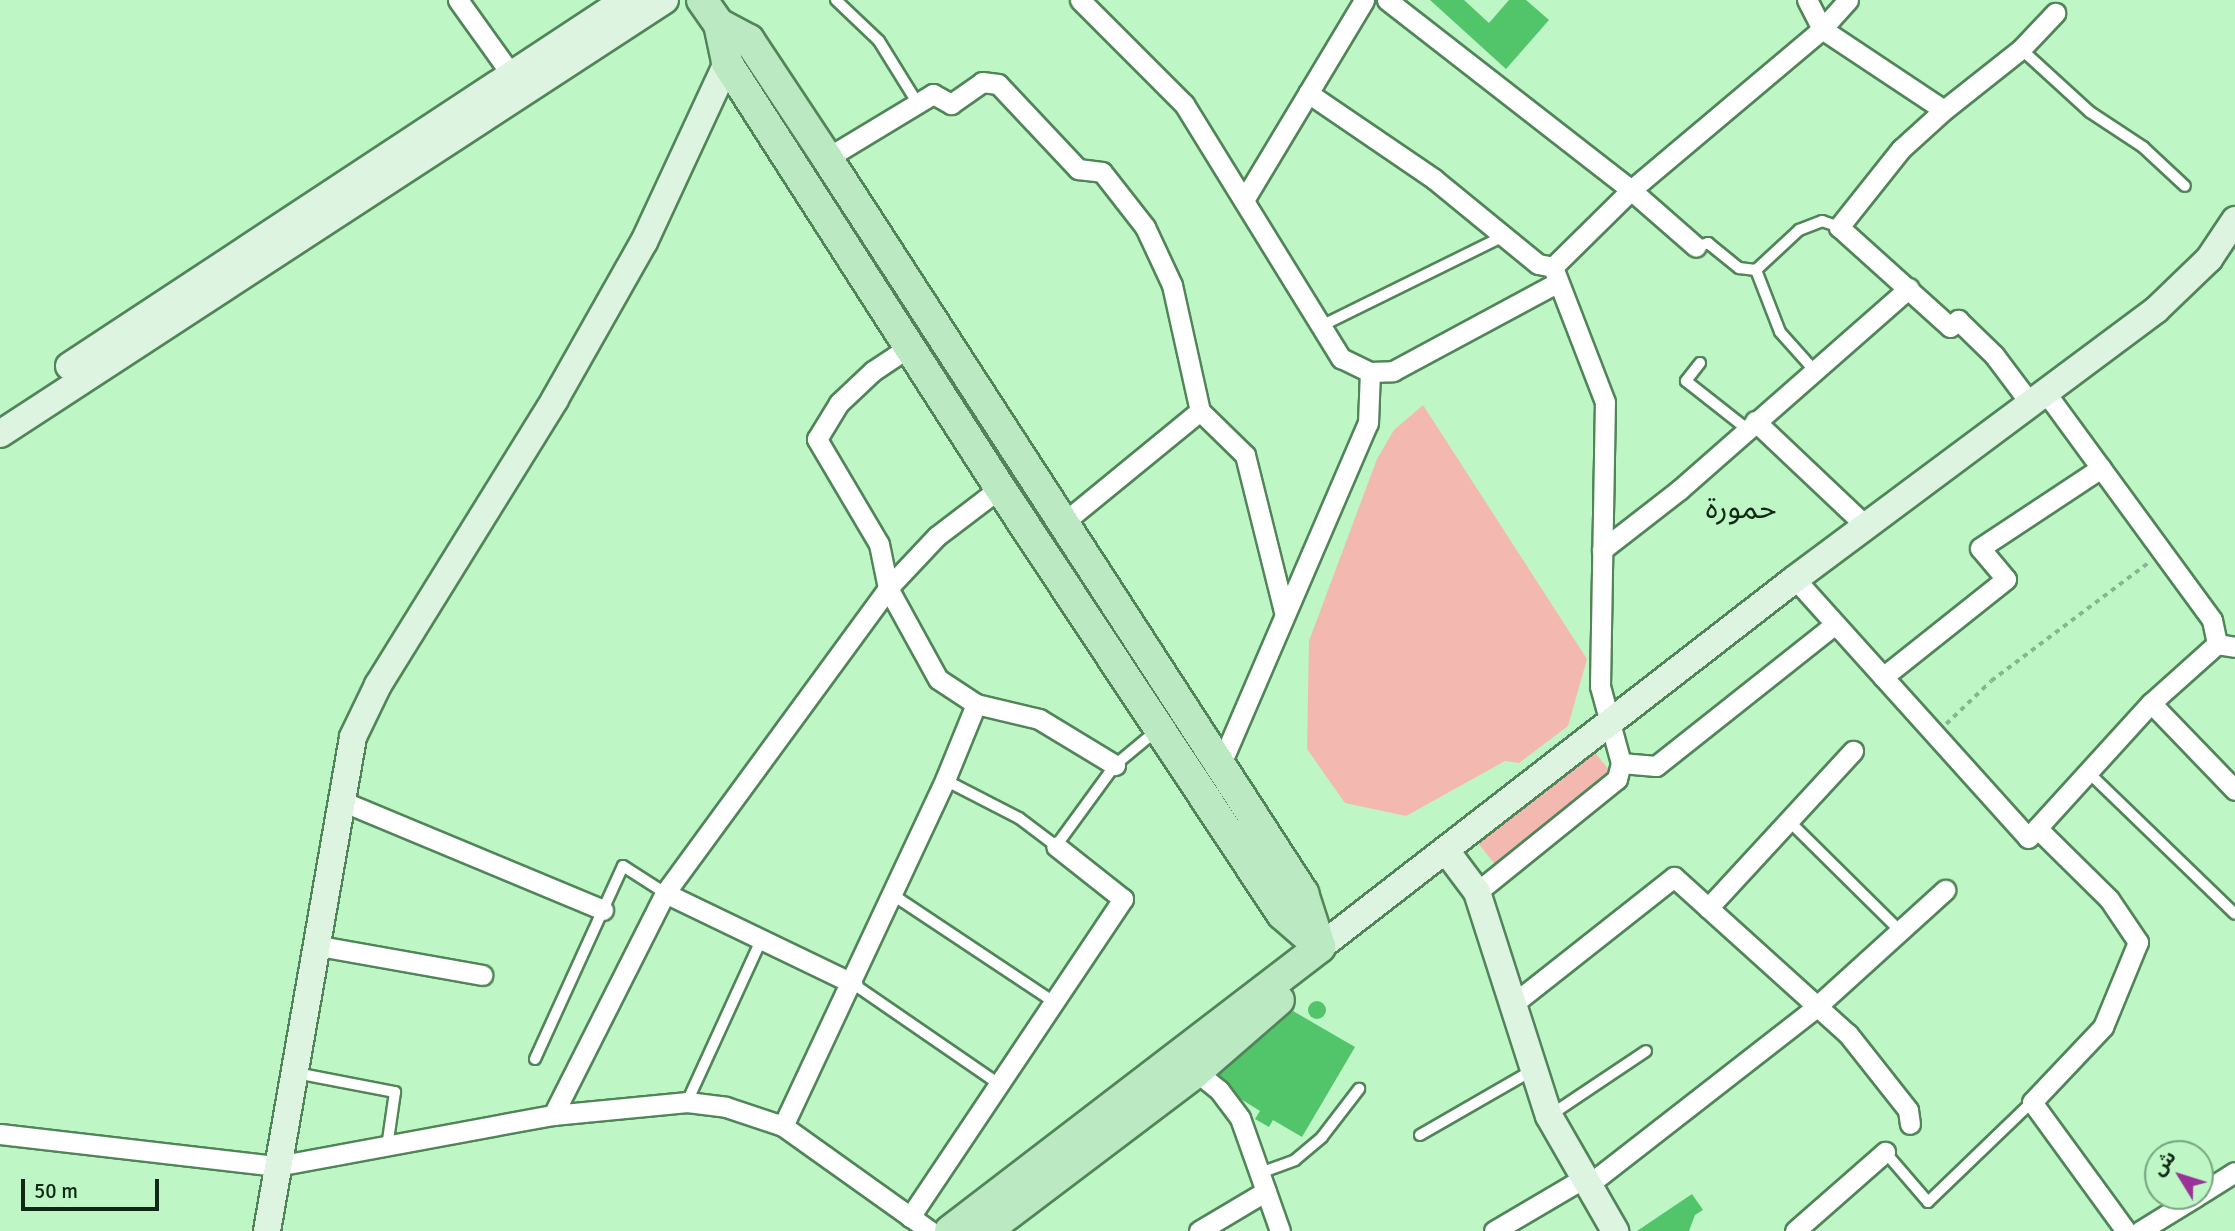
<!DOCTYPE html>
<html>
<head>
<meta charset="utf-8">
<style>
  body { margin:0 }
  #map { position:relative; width:2235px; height:1231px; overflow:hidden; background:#bef6c6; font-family:Signika,"Noto Sans Arabic",sans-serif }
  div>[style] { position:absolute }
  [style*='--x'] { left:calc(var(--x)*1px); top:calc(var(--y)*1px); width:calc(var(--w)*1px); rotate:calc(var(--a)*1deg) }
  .green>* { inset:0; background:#f3b9b0; transform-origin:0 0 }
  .building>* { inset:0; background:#52c56b }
  .round { border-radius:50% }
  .path>* { height:3.5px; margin-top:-1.75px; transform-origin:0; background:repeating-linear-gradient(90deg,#88b68f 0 5px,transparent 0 10px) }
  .roads { filter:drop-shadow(2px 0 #518559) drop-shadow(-2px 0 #518559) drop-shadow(0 2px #518559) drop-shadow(0 -2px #518559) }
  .lane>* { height:10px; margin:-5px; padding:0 5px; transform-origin:5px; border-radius:5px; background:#fff }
  .street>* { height:19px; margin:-9.5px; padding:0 9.5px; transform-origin:9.5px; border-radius:9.5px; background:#fff }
  .secondary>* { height:26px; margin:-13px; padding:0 13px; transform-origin:13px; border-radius:13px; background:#ddf4e0 }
  .primary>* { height:30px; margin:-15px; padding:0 15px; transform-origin:15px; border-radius:15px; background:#bbe9c2 }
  span { translate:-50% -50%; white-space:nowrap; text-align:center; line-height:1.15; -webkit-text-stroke:6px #bef6c6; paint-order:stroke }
  .quarter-label { font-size:30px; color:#122816 }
  .north { position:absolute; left:2144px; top:1140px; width:70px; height:70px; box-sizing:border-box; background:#bef6c6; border:2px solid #79a480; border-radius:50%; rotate:308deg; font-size:19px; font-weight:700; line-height:28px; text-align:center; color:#122816 }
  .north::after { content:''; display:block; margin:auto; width:24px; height:32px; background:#993397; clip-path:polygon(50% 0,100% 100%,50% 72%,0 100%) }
  .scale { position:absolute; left:21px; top:1179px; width:138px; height:32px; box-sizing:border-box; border:4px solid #122816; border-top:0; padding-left:9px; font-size:21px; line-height:24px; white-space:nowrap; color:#122816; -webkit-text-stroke:5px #bef6c6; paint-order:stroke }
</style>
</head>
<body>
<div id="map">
  <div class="green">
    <i style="clip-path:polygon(1423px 405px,1587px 659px,1568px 726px,1519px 763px,1505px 761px,1406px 816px,1345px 803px,1307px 749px,1309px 641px,1377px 459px,1394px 430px)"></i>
    <i style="left:1593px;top:750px;width:28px;height:148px;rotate:51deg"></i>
  </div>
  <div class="building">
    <i style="clip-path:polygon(1430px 0,1464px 0,1489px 23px,1509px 0,1526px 0,1549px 20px,1506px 69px)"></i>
    <i class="round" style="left:1308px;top:1001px;width:18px;height:18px"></i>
    <i style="clip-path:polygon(1293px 1011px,1355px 1047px,1302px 1137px,1273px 1120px,1269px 1127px,1255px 1119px,1260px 1111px,1236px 1096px,1218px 1075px)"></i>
    <i style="clip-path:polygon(1692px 1194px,1703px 1210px,1695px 1215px,1689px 1231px,1637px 1231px)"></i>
  </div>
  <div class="path">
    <i style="--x:1946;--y:724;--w:62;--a:-43.7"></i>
    <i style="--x:1991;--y:681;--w:196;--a:-36.9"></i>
  </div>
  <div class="roads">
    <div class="lane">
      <i style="--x:836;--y:0;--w:59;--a:43.6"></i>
      <i style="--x:879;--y:41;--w:74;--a:58.2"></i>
      <i style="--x:2021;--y:49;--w:93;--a:42.4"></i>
      <i style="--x:2090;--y:112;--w:64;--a:33.4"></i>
      <i style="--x:2143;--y:147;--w:57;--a:42.9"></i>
      <i style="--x:1696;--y:247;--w:13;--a:-18"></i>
      <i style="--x:1708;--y:243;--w:40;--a:39"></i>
      <i style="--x:1739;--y:268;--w:17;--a:7"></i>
      <i style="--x:1756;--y:270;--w:66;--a:68.8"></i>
      <i style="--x:1780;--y:332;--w:51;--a:48.2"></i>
      <i style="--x:1756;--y:270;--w:59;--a:-42.9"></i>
      <i style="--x:1799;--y:230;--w:25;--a:-21"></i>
      <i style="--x:1822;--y:221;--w:18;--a:19"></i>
      <i style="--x:1321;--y:326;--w:206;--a:-26.2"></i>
      <i style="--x:1700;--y:363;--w:23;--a:128"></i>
      <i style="--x:1686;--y:381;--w:78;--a:38.2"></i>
      <i style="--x:2088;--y:772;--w:204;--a:44"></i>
      <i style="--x:945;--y:780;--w:83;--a:27.2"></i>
      <i style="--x:1019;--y:818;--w:46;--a:37.1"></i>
      <i style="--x:1056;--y:846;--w:100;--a:-53.9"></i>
      <i style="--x:1115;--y:765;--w:53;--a:-39.7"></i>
      <i style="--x:1789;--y:821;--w:156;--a:44.7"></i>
      <i style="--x:893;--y:895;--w:193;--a:33.6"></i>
      <i style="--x:852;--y:983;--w:178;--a:34.5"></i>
      <i style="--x:535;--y:1059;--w:212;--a:-65.5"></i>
      <i style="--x:623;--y:866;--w:50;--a:32.7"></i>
      <i style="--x:296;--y:1073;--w:101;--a:10.9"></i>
      <i style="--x:395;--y:1092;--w:56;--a:98.3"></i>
      <i style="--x:687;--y:1102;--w:180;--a:-65.4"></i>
      <i style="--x:1552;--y:1114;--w:113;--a:-33.8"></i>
      <i style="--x:1420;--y:1135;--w:130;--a:-29.9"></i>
      <i style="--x:1885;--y:1152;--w:66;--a:49.3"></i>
      <i style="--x:1928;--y:1202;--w:144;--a:-43.9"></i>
      <i style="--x:1260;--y:1173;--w:37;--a:-20"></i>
      <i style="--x:1295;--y:1160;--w:35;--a:-40"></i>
      <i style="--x:1322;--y:1137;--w:61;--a:-52.4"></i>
    </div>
    <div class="street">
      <i style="--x:458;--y:0;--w:91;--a:54.4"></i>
      <i style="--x:1080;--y:0;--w:147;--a:45"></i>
      <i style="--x:1184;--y:104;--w:299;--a:58.3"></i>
      <i style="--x:1341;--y:358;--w:32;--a:26"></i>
      <i style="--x:1370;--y:372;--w:23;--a:-2"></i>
      <i style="--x:1393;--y:371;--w:187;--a:-28.3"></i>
      <i style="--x:1387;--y:0;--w:309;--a:37.9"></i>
      <i style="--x:1631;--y:190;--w:86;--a:41.2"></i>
      <i style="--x:1848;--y:0;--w:39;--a:132"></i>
      <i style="--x:1822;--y:29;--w:146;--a:33.6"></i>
      <i style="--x:1944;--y:110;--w:58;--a:137.8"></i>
      <i style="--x:1901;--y:149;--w:100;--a:128.5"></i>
      <i style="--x:1839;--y:227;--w:149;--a:42"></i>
      <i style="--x:1950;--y:327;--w:11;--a:-41"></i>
      <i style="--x:1958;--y:320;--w:50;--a:44.2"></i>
      <i style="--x:1994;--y:355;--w:60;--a:53.1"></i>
      <i style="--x:1308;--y:93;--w:153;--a:34.3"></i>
      <i style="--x:1434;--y:179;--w:134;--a:39.3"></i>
      <i style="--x:1538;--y:264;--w:15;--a:11"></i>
      <i style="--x:1944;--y:110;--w:98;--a:-38.4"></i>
      <i style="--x:2021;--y:49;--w:50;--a:-46.6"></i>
      <i style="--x:827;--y:158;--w:124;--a:-31.1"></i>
      <i style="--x:933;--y:94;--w:21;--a:29"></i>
      <i style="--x:951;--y:104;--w:38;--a:-35"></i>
      <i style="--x:982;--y:82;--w:16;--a:7"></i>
      <i style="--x:998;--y:84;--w:117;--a:46.7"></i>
      <i style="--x:1078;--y:169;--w:24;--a:7"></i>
      <i style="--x:1102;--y:172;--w:70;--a:52"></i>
      <i style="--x:1145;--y:227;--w:64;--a:65"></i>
      <i style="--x:1172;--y:285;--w:129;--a:77.5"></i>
      <i style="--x:1200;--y:411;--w:63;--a:44.4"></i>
      <i style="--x:1245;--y:455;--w:161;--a:76"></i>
      <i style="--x:1244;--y:200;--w:233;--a:-59"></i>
      <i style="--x:2046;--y:393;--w:281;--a:53.8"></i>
      <i style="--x:2212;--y:620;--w:25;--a:78"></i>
      <i style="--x:2217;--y:644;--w:18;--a:9"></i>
      <i style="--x:1755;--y:421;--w:151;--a:43.4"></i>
      <i style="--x:1063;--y:523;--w:177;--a:-39.3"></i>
      <i style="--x:1602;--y:550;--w:98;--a:-37.9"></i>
      <i style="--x:1679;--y:490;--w:306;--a:-41.3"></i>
      <i style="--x:1795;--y:579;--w:348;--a:48"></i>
      <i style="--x:2028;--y:838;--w:183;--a:-47.7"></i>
      <i style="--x:2151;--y:703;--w:89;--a:-41.8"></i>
      <i style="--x:1883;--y:677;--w:157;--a:-38.5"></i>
      <i style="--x:2006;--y:579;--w:40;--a:-130"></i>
      <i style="--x:1980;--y:548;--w:145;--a:-33.5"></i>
      <i style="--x:2151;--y:703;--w:121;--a:46"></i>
      <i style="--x:976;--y:704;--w:65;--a:13.4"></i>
      <i style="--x:1039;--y:719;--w:89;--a:31.2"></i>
      <i style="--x:1621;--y:763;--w:35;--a:5"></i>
      <i style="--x:1656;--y:766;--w:228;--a:-38.4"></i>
      <i style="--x:1220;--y:766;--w:374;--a:-66.7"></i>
      <i style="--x:1368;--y:423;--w:51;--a:-87.8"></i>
      <i style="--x:339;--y:800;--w:286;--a:22.6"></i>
      <i style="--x:2037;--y:828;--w:101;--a:44.6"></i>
      <i style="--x:2109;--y:899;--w:52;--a:56"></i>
      <i style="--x:2138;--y:942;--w:92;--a:112.4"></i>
      <i style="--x:2103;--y:1027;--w:103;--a:133.4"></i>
      <i style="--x:2032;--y:1102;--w:160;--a:53.9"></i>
      <i style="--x:1477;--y:892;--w:180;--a:-38.9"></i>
      <i style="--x:1617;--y:779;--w:16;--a:-76"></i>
      <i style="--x:1621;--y:763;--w:80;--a:-105.3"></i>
      <i style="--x:1600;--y:686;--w:284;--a:-89"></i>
      <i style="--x:1605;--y:402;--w:145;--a:-111.1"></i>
      <i style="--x:1553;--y:267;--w:110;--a:-44.6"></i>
      <i style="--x:1631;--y:190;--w:250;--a:-40.1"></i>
      <i style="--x:1822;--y:29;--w:33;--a:-117"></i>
      <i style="--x:665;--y:893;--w:208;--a:25.7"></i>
      <i style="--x:1708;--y:908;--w:214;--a:-47.3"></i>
      <i style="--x:314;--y:945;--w:171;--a:10.1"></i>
      <i style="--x:1513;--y:1004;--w:205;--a:-38.3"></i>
      <i style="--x:1674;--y:877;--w:234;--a:42.1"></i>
      <i style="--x:1848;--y:1034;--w:97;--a:51.7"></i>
      <i style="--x:1908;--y:1110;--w:14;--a:82"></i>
      <i style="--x:1188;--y:1065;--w:40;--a:39"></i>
      <i style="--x:1219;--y:1090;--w:35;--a:53"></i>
      <i style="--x:1240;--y:1118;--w:120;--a:70.5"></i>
      <i style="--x:553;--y:1115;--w:249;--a:-63.2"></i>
      <i style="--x:665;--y:893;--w:378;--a:-53.8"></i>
      <i style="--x:888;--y:588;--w:71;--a:-46.7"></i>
      <i style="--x:937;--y:536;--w:79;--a:-37.3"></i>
      <i style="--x:783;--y:1126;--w:382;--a:-64.9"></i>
      <i style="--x:945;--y:780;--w:82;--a:-67.8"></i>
      <i style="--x:976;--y:704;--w:45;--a:-146.7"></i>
      <i style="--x:938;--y:679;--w:104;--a:-118.8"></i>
      <i style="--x:888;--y:588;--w:45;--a:-101.6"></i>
      <i style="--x:879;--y:544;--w:122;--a:-120.6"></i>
      <i style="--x:817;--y:439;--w:42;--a:-58.6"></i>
      <i style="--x:839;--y:403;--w:47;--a:-43.3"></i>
      <i style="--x:873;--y:371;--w:43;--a:-33.7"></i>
      <i style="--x:0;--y:1134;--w:279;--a:6.6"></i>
      <i style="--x:277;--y:1166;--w:281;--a:-10.5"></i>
      <i style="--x:553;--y:1115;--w:135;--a:-5.5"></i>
      <i style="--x:687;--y:1102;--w:39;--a:7"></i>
      <i style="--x:726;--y:1107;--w:60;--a:18.4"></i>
      <i style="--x:783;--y:1126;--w:181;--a:35.5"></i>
      <i style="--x:1588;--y:1185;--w:288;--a:-37.9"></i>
      <i style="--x:1815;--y:1008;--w:176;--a:-42.2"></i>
      <i style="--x:2200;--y:1194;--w:41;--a:-32.2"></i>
      <i style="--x:910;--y:1217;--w:383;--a:-56.2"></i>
      <i style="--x:1123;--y:899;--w:85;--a:-141.7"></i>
      <i style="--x:1199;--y:1231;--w:78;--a:-30.8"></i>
      <i style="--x:1494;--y:1231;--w:104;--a:-30.5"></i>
      <i style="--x:1795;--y:1231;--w:120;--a:-41.3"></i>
      <i style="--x:2140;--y:1231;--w:67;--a:-31.6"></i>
    </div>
    <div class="secondary">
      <i style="--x:69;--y:366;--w:653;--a:-33.37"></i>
      <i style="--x:614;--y:7;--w:25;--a:-16"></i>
      <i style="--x:0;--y:434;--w:794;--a:-33.13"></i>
      <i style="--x:1447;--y:852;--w:50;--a:53.1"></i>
      <i style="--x:1477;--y:892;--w:235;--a:72.2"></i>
      <i style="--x:1549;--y:1116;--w:133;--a:60.1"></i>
      <i style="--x:1320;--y:947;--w:601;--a:-37.77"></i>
      <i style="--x:1795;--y:579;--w:450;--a:-36.7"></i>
      <i style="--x:2156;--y:310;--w:74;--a:-43.9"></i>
      <i style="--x:2209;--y:259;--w:47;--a:-56.3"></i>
      <i style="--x:267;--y:1231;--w:501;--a:-80.12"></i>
      <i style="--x:353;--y:737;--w:58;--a:-64.3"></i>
      <i style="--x:378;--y:685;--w:336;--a:-58.2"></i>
      <i style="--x:555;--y:399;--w:180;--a:-60.5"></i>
      <i style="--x:644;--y:242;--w:197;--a:-65.1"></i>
    </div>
    <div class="primary">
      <i style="--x:702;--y:0;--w:29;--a:55"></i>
      <i style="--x:719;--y:24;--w:40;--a:78"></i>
      <i style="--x:727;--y:63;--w:505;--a:57.29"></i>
      <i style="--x:1000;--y:488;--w:511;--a:56.5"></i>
      <i style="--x:1282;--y:914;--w:50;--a:41"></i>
      <i style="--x:719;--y:24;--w:34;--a:28"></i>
      <i style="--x:749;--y:40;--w:141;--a:56.5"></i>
      <i style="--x:827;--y:158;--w:876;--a:57.07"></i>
      <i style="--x:1303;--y:893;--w:56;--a:72.2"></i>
      <i style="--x:950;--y:1231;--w:466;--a:-37.5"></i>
      <i style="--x:986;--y:1231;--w:262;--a:-37.1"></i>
      <i style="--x:1195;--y:1073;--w:111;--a:-41"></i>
    </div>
  </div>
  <div class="quarter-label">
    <span style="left:1741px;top:509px">حمورة</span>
  </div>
  <div class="north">ش</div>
  <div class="scale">50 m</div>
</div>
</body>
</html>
